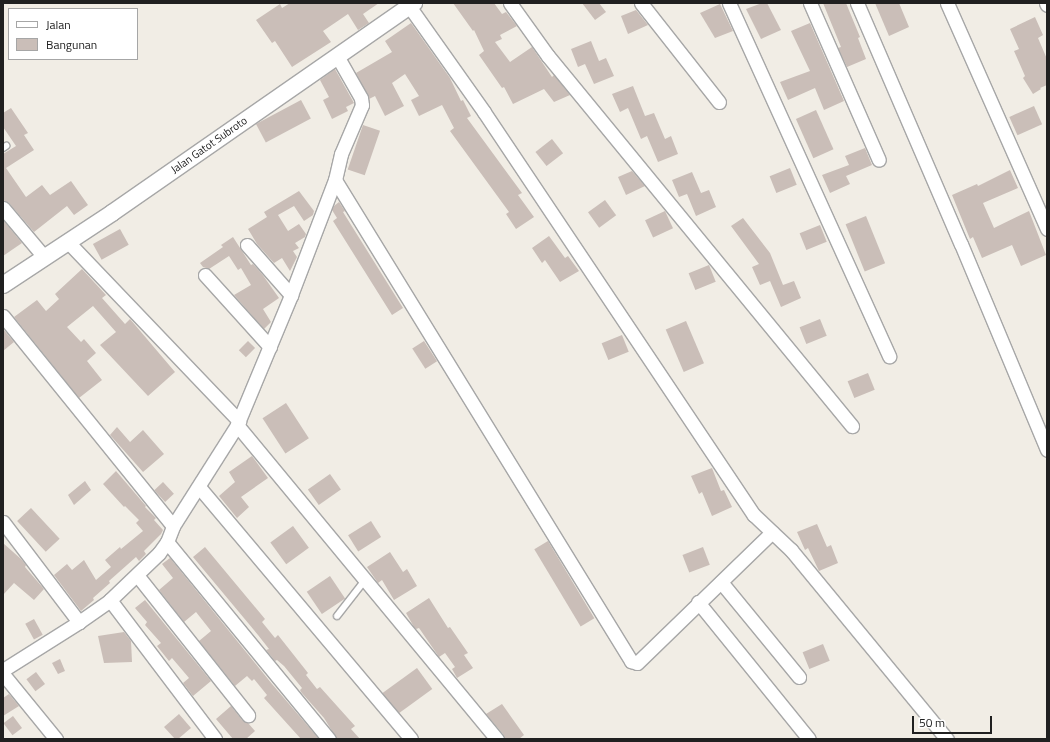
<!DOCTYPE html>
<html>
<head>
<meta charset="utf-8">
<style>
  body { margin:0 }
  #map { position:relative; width:1050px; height:742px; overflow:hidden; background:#f1ede5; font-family:"Titillium Web",sans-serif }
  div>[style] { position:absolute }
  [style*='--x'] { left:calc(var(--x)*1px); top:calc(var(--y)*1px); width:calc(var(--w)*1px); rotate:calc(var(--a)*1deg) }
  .building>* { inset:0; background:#cabeb8; transform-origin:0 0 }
  .roads { filter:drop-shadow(1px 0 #a7a7a7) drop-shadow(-1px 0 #a7a7a7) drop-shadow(0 1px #a7a7a7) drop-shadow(0 -1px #a7a7a7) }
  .service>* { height:6px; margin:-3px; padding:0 3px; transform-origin:3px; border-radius:3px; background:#fff }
  .minor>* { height:13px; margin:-6.5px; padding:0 6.5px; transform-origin:6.5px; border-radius:6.5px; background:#fff }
  .tertiary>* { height:16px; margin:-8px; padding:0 8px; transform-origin:8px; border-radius:8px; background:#fff }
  span { translate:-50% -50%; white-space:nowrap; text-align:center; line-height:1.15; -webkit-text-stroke:3px #fff; paint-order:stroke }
  .street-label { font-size:11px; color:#202020 }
  .frame { position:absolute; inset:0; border:4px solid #202020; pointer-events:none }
  .legend { position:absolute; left:8px; top:8px; width:130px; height:52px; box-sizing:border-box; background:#fff; border:1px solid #a6a6a6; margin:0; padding:5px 7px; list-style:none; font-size:12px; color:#202020 }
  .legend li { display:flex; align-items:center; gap:8px; height:20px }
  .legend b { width:20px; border:1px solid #a6a6a6 }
  .scale { position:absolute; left:912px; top:716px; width:80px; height:18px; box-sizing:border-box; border:2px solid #202020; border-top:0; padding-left:5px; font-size:12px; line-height:14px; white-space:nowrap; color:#202020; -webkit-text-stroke:3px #fff; paint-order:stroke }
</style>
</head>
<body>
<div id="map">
  <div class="building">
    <i style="clip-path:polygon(290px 3px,379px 3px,363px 14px,369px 23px,358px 30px,348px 14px,323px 31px,331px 42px,292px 67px,275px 41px,272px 43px,256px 20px,280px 4px,282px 8px)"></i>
    <i style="clip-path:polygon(453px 3px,494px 3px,502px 14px,506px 12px,517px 26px,500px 35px,502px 39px,495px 42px,510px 62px,532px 47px,552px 77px,554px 75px,570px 95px,554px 102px,544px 89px,513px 104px,504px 87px,502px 88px,479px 55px,484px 51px,474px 30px,473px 31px)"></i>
    <i style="clip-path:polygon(582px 3px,599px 3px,606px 12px,595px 20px)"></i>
    <i style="clip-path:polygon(762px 3px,767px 3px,781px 30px,761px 39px,746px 9px)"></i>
    <i style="clip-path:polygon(823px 3px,846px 3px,860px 37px,858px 38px,866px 59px,847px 67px,838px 48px,841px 47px)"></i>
    <i style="clip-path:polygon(875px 3px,899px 3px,909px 27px,889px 36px)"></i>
    <i style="clip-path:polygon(720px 4px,733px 31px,715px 38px,700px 13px)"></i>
    <i style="clip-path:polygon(636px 10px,648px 25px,628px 34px,621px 16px)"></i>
    <i style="clip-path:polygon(1035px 17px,1043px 35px,1038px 38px,1047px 59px,1047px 85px,1040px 88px,1041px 89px,1033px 94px,1023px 78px,1025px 76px,1014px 51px,1019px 49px,1010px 29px)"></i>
    <i style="clip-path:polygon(411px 23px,450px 78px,461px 101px,463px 100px,471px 116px,467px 118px,522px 193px,518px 195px,534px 217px,516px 229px,506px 214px,509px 212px,450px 131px,454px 128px,442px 105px,419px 116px,411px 100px,419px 96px,405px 74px,392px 83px,404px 106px,385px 116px,375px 96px,369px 99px,356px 73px,392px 52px,385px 41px)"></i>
    <i style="clip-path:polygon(810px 23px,844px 101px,824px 110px,815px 88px,788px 100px,780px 82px,810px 71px,791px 31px)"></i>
    <i style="clip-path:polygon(591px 41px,599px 61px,606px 58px,614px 76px,594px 84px,585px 64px,578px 67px,571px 49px)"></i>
    <i style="clip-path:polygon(335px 69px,354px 103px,346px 107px,348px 111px,332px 119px,323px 100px,329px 97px,320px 80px)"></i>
    <i style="clip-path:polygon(633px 86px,645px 116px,654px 113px,665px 139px,671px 136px,678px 154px,658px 162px,647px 136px,641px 139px,628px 108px,620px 112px,612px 94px)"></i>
    <i style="left:301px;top:100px;width:21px;height:51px;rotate:62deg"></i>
    <i style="left:1034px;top:106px;width:20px;height:27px;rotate:66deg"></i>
    <i style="clip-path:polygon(11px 108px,28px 133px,24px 135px,34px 150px,6px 168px,26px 197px,42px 185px,50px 195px,71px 181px,88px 205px,74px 215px,67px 206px,34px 232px,9px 203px,3px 200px,3px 154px,16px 146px,3px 127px,3px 113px)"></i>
    <i style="left:816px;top:110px;width:43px;height:22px;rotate:66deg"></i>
    <i style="left:363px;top:125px;width:18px;height:47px;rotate:19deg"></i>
    <i style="left:552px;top:139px;width:18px;height:21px;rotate:52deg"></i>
    <i style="clip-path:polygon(865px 148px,872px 165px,846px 176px,850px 184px,830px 193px,822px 175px,849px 165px,845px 156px)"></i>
    <i style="left:790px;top:168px;width:18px;height:22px;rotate:68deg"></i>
    <i style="clip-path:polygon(1010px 170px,1018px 188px,983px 203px,994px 228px,1029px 211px,1046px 255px,1021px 266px,1012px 245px,982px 258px,973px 237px,970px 239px,952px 195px,977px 184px,978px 186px)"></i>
    <i style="clip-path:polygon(632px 171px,645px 186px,626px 195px,618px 177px)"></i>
    <i style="clip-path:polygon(692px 172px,701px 193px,709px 190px,716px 207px,696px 216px,687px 194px,679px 197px,672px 180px)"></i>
    <i style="clip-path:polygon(299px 191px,314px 211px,313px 215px,304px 221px,294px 206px,278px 215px,288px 231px,299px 224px,306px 234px,305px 237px,295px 243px,299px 248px,293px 251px,297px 257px,290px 271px,282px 258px,274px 263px,257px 244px,248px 229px,267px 217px,264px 212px)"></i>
    <i style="left:605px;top:200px;width:19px;height:21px;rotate:54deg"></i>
    <i style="clip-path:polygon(339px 202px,345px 211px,343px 212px,403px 308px,392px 315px,333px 221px,337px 218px,332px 210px,334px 206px)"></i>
    <i style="left:665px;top:211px;width:19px;height:22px;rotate:65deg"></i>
    <i style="left:866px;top:216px;width:51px;height:22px;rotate:68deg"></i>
    <i style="clip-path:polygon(743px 218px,770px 253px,783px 285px,794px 281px,801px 298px,781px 307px,770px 281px,760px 285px,752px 267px,759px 264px,731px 226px)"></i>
    <i style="clip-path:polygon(3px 220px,22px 243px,3px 256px)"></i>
    <i style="left:820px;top:225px;width:18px;height:22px;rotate:68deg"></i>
    <i style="left:120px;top:229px;width:18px;height:31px;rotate:61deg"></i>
    <i style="clip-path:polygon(549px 236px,565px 258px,568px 256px,579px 271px,560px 282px,545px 260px,542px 263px,532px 248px)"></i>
    <i style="clip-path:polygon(233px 237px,251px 265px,253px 264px,262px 274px,279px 298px,263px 309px,271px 322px,264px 329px,234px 295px,251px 285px,241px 268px,238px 270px,229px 256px,209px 269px,203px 267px,200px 263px,223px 247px,221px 245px)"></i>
    <i style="left:709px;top:265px;width:18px;height:22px;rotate:68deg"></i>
    <i style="clip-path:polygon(82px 269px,106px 295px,102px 298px,125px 324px,130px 319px,175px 372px,148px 396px,100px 345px,116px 332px,93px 306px,67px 327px,81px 342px,84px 339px,96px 353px,87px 361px,102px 380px,79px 398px,14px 317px,37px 300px,46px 311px,59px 299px,55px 294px)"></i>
    <i style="left:820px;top:319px;width:18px;height:22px;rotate:68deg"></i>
    <i style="left:686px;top:321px;width:46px;height:22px;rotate:67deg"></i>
    <i style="clip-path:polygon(3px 329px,14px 342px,3px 351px)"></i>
    <i style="left:622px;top:335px;width:18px;height:22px;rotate:68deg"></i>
    <i style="left:248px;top:341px;width:10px;height:13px;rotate:45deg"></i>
    <i style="left:424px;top:341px;width:24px;height:14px;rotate:57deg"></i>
    <i style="left:868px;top:373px;width:18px;height:22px;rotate:68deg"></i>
    <i style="left:286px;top:403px;width:42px;height:28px;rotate:57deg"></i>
    <i style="clip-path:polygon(117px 427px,130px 442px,143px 430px,164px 454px,143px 472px,110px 435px)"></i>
    <i style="clip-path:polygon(252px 456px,268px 478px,241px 497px,249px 507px,237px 518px,219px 496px,235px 482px,229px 472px)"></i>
    <i style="clip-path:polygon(712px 468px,721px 491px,724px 490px,732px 507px,712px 516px,702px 492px,699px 494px,691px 476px)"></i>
    <i style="clip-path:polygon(116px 471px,146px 506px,145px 507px,156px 518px,154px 520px,163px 530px,161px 534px,144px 551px,146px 554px,139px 561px,136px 557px,109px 581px,110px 583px,93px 598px,94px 600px,81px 611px,54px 575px,67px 564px,72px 570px,84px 560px,96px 580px,111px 567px,105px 560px,120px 547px,121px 549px,143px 531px,136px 523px,139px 520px,125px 506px,124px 507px,103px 484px)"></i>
    <i style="left:330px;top:474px;width:19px;height:27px;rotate:55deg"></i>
    <i style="clip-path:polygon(85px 481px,91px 490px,74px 505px,68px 495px)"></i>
    <i style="left:163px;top:482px;width:16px;height:12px;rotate:47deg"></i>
    <i style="left:31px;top:508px;width:42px;height:19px;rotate:47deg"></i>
    <i style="left:371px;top:521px;width:19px;height:27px;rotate:58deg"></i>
    <i style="clip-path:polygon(817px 524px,827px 547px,831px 545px,838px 563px,819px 571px,808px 548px,805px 550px,797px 532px)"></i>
    <i style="left:293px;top:526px;width:27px;height:28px;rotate:54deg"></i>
    <i style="left:548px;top:541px;width:90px;height:16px;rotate:59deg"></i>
    <i style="clip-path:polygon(3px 543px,21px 559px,26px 565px,25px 567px,44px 589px,34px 600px,14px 583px,3px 595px)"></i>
    <i style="clip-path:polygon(205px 547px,265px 619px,262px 622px,275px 638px,278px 635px,308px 673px,306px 675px,317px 689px,320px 687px,355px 726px,351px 729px,360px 739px,337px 739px,324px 718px,301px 692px,300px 690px,302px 688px,284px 666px,277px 660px,275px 661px,266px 650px,269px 649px,258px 635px,193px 557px)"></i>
    <i style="left:703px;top:547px;width:19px;height:22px;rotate:69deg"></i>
    <i style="clip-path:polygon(390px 552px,403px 572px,407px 569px,417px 586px,394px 600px,382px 580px,378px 583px,367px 567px)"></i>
    <i style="clip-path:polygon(170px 558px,272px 684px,319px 739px,301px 739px,264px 698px,267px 695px,254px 679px,252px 681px,247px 676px,235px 686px,199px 641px,211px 631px,196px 612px,184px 622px,159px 590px,173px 578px,162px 564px)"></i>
    <i style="left:330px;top:576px;width:27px;height:28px;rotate:56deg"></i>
    <i style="clip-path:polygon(429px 598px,448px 628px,450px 627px,468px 653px,464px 655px,473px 668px,457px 678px,452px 669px,455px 667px,445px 653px,439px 657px,419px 628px,416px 629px,414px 627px,406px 613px)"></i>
    <i style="clip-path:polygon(145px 600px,211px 681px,193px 696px,183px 683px,189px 678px,172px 658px,169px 661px,157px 646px,161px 643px,145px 625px,147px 622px,135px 608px)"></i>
    <i style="left:34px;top:619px;width:18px;height:10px;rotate:61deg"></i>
    <i style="clip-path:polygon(124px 632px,131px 641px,132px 662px,104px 663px,98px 636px)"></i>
    <i style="left:823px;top:644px;width:18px;height:22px;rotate:68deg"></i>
    <i style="clip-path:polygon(60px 659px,65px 671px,58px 674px,52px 663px)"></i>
    <i style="left:417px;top:668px;width:26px;height:43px;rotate:54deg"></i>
    <i style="left:36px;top:672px;width:15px;height:12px;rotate:53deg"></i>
    <i style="clip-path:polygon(9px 694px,19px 706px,3px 716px,3px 698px)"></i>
    <i style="clip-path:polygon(502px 704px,524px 735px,519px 739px,505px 739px,503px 734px,486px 714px)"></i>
    <i style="clip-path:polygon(231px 706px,242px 720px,248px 723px,255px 731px,246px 739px,233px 739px,216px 719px)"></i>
    <i style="clip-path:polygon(179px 714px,191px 728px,178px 739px,175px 739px,164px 727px)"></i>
    <i style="left:13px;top:716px;width:15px;height:12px;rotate:53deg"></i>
  </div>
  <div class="roads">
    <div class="service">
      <i style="--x:3;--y:148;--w:4;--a:-34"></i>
      <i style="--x:337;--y:616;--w:46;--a:-52.1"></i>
    </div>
    <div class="minor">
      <i style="--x:510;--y:3;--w:65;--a:54.4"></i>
      <i style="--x:548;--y:56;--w:479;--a:50.6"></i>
      <i style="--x:641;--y:3;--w:126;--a:51.8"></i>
      <i style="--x:729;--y:3;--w:388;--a:65.6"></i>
      <i style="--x:810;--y:3;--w:171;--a:66.3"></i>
      <i style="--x:857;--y:3;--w:262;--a:66.7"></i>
      <i style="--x:961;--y:244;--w:223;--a:67.3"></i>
      <i style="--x:947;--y:3;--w:247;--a:66.1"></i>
      <i style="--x:1046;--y:3;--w:2;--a:63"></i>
      <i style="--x:409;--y:6;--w:130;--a:54.7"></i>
      <i style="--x:484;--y:112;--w:485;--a:56.2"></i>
      <i style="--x:754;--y:515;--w:51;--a:43.4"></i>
      <i style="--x:791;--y:550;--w:245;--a:50.5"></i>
      <i style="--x:335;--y:180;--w:565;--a:58.39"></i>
      <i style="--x:631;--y:661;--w:6;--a:18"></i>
      <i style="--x:637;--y:663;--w:188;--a:-44.1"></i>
      <i style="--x:3;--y:208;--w:65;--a:50"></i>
      <i style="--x:68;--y:242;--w:248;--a:46.3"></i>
      <i style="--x:247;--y:245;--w:67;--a:48.7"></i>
      <i style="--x:205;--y:275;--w:97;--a:47.9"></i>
      <i style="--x:3;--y:316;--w:270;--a:51"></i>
      <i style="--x:237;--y:425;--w:408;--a:50.4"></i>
      <i style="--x:199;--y:487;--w:329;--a:49.9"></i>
      <i style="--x:3;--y:522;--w:126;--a:52.8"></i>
      <i style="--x:167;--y:542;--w:255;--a:50.6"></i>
      <i style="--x:137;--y:575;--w:179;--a:51.6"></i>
      <i style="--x:721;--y:582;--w:123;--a:50.6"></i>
      <i style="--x:110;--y:600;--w:174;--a:52.9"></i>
      <i style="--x:698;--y:602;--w:176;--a:51"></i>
      <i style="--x:3;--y:670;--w:90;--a:-32.3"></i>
      <i style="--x:79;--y:622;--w:38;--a:-35"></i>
      <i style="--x:110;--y:600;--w:68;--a:-43.8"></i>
      <i style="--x:159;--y:553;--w:14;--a:-54"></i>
      <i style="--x:167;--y:542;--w:17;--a:-69"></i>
      <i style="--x:173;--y:526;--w:120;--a:-57.6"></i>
      <i style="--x:237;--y:425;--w:141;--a:-67.4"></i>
      <i style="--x:291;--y:295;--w:123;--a:-69.1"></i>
      <i style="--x:335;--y:180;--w:27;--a:-77"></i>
      <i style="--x:341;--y:154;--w:53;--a:-66.8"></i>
      <i style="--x:362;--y:105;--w:7;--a:-98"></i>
      <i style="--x:361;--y:98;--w:48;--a:-119.7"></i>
      <i style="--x:3;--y:674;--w:84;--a:50.8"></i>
    </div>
    <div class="tertiary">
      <i style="--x:3;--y:285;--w:131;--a:-33.4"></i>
      <i style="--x:112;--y:213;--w:368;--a:-34.8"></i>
    </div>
  </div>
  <div class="street-label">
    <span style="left:209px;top:145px;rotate:-35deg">Jalan Gatot Subroto</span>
  </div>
  <div class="frame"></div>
  <ul class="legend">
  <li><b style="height:5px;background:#fff"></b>Jalan</li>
  <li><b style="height:11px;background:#cabeb8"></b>Bangunan</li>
  </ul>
  <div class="scale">50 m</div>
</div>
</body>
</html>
